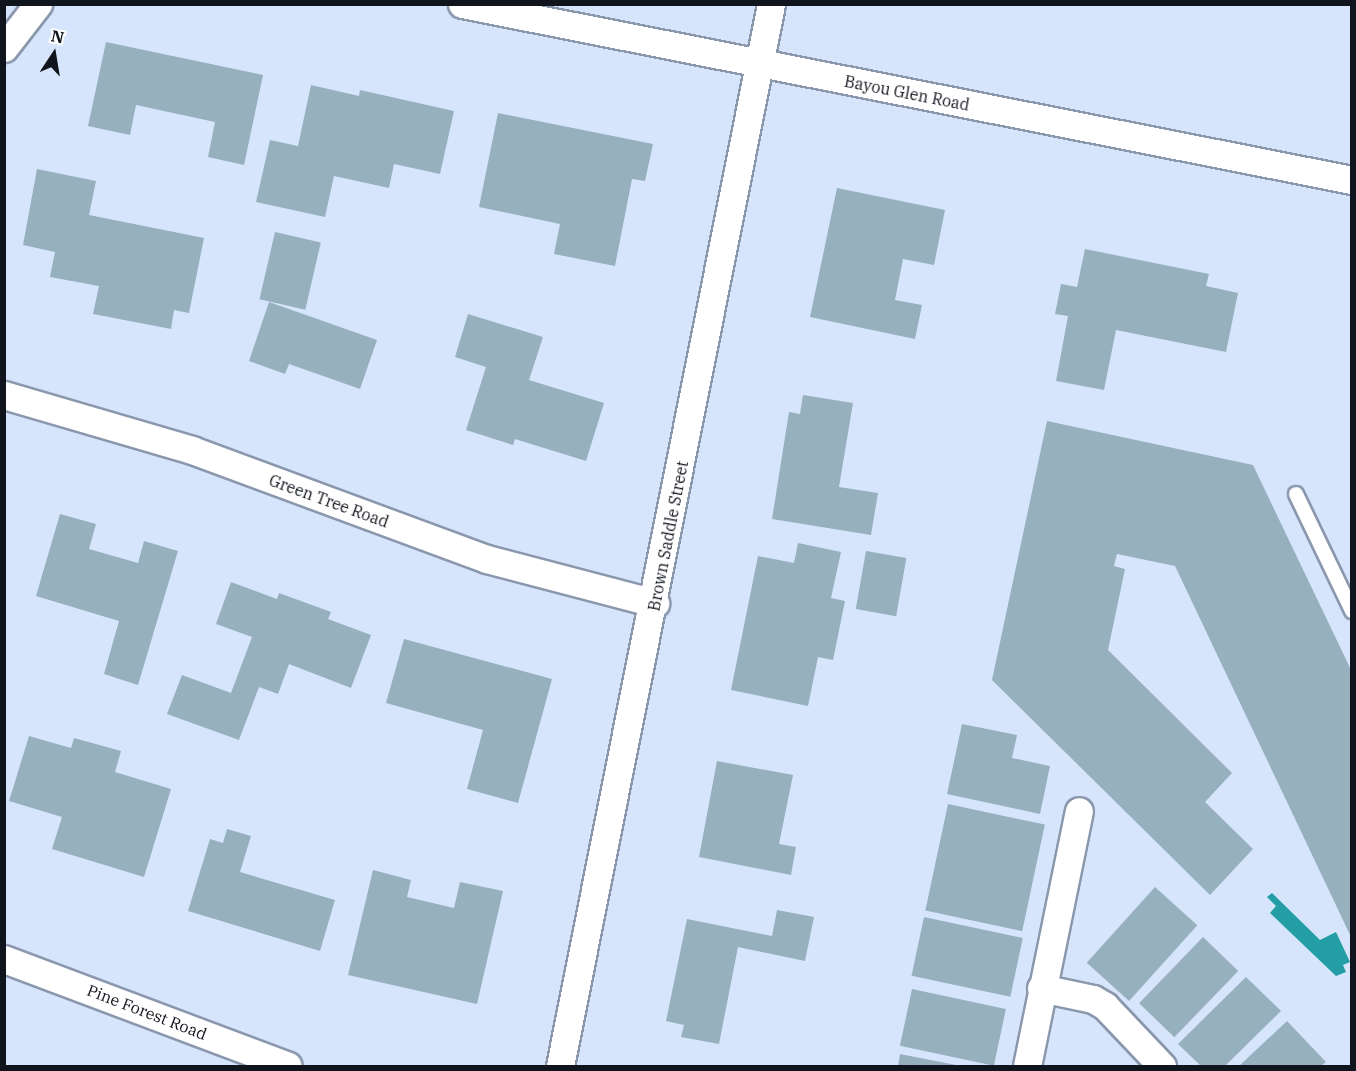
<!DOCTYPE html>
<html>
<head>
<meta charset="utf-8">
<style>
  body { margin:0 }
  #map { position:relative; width:1356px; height:1071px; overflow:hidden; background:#d7e5fc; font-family:"IBM Plex Serif",serif }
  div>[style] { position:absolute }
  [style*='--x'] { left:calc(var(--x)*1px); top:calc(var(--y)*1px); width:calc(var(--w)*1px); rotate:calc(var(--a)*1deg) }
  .water>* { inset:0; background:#239ea5 }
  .building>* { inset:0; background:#96b0be; transform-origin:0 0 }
  .roads { filter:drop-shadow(2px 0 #8a97ac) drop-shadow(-2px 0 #8a97ac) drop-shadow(0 2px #8a97ac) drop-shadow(0 -2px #8a97ac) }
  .lane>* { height:14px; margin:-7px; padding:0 7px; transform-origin:7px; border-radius:7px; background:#fff }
  .street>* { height:27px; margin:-13.5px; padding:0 13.5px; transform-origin:13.5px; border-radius:13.5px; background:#fff }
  span { translate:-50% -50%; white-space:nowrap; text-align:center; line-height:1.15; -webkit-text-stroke:4.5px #fff; paint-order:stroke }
  .street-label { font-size:16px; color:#10141c }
  .frame { position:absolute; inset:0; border:6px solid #10141c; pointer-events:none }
  .north { position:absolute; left:24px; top:24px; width:60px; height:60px; -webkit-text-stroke:4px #fff; paint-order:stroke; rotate:12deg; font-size:16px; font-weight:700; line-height:24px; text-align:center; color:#10141c }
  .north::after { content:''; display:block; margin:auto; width:21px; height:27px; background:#10141c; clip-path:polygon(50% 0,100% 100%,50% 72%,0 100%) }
</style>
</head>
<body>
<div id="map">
  <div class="water">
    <i style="clip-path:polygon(1272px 893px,1320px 940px,1336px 932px,1350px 962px,1343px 965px,1346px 972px,1336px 976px,1270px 913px,1276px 906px,1267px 897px)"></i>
  </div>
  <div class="building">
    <i style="clip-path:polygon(106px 42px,263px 75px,244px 165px,208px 157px,215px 122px,136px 105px,130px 135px,88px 126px)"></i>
    <i style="clip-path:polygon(311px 85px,359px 96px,360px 90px,454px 111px,440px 174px,394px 164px,389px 188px,334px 176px,325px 217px,256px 202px,270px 140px,298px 146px)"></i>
    <i style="clip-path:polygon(498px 113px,653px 144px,645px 181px,632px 179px,615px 266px,554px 254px,560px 224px,479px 207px)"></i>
    <i style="clip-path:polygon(37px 169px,96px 181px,89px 215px,204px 238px,189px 313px,174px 310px,171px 329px,93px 314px,99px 286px,50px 277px,55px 252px,23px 245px)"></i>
    <i style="clip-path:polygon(837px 188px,945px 210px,934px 265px,903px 259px,895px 300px,922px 305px,915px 339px,810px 317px)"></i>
    <i style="left:275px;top:232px;width:47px;height:69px;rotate:13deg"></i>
    <i style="clip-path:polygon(1085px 249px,1209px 274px,1206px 286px,1238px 293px,1226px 352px,1116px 330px,1104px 390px,1056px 381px,1068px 316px,1055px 314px,1061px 284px,1077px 287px)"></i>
    <i style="clip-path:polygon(269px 302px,377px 340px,360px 389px,289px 364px,285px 374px,249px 361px)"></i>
    <i style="clip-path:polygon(468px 314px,543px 337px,529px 380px,604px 403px,586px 461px,515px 439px,513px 445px,466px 430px,486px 367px,455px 357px)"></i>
    <i style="clip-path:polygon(803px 395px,853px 403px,839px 487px,878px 493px,871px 535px,772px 519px,789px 412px,800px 414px)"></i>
    <i style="clip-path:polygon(1047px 421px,1253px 465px,1352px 672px,1352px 939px,1175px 566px,1117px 554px,1114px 566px,1125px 569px,1108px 650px,1232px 773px,1205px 802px,1253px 849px,1210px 895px,992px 680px)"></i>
    <i style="clip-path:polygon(60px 514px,96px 524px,89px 549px,138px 563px,144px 541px,178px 551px,138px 685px,104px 674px,119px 621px,36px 596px)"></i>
    <i style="clip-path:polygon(798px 543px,841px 552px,831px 598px,845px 601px,833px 660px,818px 657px,808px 706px,731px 690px,758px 556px,794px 563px)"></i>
    <i style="left:866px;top:551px;width:41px;height:59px;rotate:10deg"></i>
    <i style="clip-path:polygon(231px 582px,277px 599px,279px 593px,331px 612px,328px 619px,371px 635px,351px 688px,289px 664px,278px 694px,259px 687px,239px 740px,167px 714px,182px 675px,231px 693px,252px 637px,216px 624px)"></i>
    <i style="clip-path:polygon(404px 639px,552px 679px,518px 803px,467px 789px,483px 730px,386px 703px)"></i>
    <i style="clip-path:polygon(962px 724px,1017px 735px,1012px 758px,1050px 766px,1040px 814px,947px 794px)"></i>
    <i style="clip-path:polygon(29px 736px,71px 748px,74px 738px,121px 751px,115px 772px,171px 789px,144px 877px,52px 849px,62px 817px,9px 801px)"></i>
    <i style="clip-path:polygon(717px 761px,793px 775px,779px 844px,796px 847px,791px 875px,699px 857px)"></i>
    <i style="left:948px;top:804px;width:99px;height:109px;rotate:12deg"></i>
    <i style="clip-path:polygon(227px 829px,251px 836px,240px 872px,335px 900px,320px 951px,188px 911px,210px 839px,223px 843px)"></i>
    <i style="clip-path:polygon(373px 870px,411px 880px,407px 897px,454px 908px,460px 882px,503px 891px,477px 1004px,348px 975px)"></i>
    <i style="left:1155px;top:887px;width:57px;height:102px;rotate:42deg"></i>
    <i style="clip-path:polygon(777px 910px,814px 917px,805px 961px,738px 947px,719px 1044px,681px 1037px,684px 1025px,666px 1021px,687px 919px,772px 936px)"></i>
    <i style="left:924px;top:917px;width:101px;height:60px;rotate:12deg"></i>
    <i style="left:1203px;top:937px;width:49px;height:92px;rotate:44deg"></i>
    <i style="clip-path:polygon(1246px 977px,1281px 1011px,1225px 1066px,1201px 1066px,1178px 1044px)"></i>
    <i style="left:912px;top:989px;width:96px;height:58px;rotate:12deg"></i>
    <i style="clip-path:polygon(1287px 1021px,1326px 1062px,1321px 1066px,1239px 1066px)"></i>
    <i style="clip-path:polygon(900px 1054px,956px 1065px,956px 1066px,898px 1066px)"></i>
  </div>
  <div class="roads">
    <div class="lane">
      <i style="--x:1296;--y:494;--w:130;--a:64.4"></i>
    </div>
    <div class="street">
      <i style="--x:462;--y:4;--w:907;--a:11.19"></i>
      <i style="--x:4;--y:48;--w:56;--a:-52.3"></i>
      <i style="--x:4;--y:395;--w:196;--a:16.3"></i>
      <i style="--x:192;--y:450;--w:314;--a:20.3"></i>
      <i style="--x:487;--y:559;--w:174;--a:14.7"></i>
      <i style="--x:4;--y:959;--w:303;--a:20.6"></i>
      <i style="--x:1041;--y:988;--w:53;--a:11.9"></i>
      <i style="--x:1093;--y:999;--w:14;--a:30"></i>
      <i style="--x:1105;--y:1006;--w:83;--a:46.5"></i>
      <i style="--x:560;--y:1066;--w:1083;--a:-78.76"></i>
      <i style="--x:1027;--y:1066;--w:260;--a:-78.5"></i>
    </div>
  </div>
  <div class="street-label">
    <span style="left:907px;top:93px;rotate:11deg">Bayou Glen Road</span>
    <span style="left:329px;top:501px;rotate:20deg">Green Tree Road</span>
    <span style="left:668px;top:536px;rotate:-79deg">Brown Saddle Street</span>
    <span style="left:147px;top:1012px;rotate:21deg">Pine Forest Road</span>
  </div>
  <div class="frame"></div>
  <div class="north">N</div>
</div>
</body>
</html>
